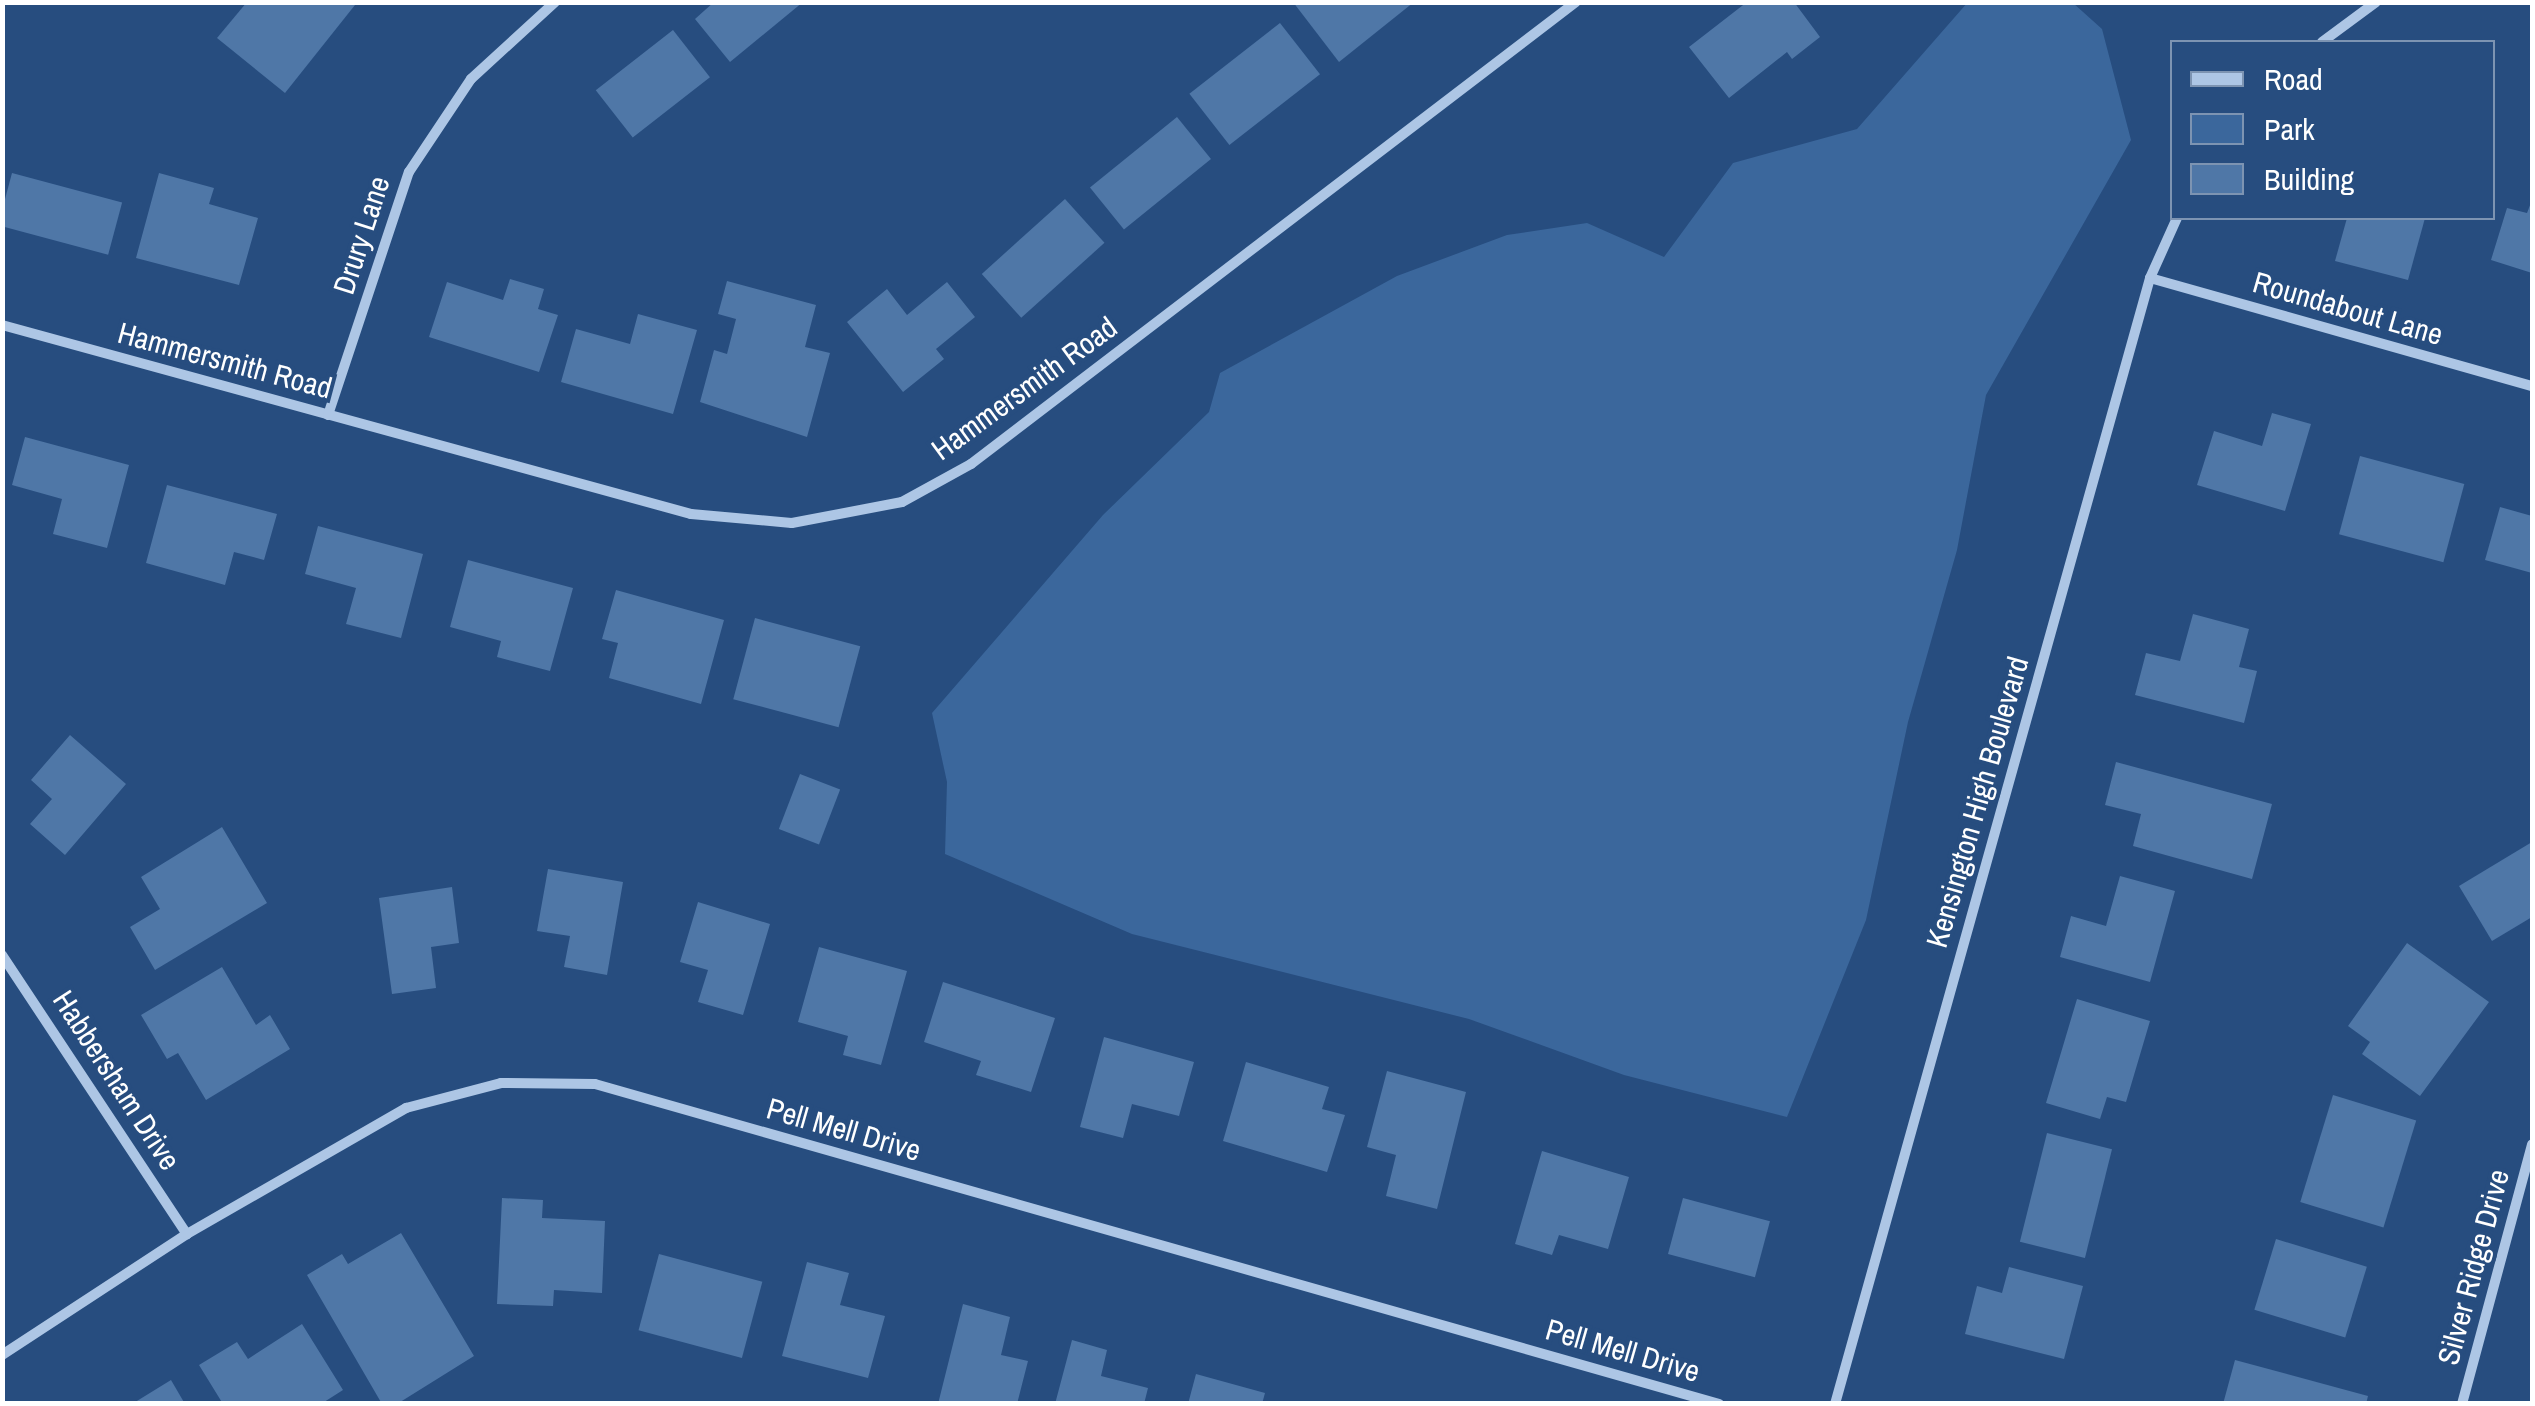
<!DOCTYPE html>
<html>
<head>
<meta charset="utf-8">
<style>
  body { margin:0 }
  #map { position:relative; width:2535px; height:1406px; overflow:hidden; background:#274d7f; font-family:"Archivo Narrow",sans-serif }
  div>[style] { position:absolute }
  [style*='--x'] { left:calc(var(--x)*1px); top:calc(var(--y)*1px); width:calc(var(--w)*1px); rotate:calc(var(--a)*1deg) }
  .green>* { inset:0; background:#3b679c }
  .building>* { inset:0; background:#4f77a7; transform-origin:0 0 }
  .street>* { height:10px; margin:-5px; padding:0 5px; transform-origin:5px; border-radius:5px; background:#adc6e5 }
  span { translate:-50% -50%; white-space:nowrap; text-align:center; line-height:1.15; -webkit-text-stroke:8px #274d7f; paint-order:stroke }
  .street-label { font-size:30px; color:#fff }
  .frame { position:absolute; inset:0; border:5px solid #fff; pointer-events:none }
  .legend { position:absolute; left:2170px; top:40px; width:325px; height:180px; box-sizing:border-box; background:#274d7f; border:2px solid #7d94b2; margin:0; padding:12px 18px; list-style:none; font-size:30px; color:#fff }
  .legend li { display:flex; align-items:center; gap:20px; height:50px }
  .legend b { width:50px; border:2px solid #7d94b2 }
</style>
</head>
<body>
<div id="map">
  <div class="green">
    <i style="clip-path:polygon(1968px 2px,2073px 3px,2102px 29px,2131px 140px,1986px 395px,1957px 550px,1908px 722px,1866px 920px,1787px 1117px,1624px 1075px,1469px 1019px,1132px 934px,945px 854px,947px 782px,932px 713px,1103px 515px,1209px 412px,1220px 373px,1397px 276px,1507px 235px,1587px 223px,1664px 257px,1733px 163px,1857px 129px)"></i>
  </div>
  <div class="building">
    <i style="clip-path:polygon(247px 2px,352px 2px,355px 5px,285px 93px,217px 38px)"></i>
    <i style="clip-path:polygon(714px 2px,803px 2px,730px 62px,695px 19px)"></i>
    <i style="clip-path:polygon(1293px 2px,1414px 2px,1339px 62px)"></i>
    <i style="clip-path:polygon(1747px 2px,1794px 2px,1820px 37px,1792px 59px,1787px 52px,1729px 98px,1689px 47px)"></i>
    <i style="left:1280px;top:23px;width:65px;height:115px;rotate:52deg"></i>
    <i style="left:673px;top:30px;width:60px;height:98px;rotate:52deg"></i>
    <i style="left:1177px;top:117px;width:54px;height:112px;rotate:51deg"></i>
    <i style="left:12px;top:173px;width:114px;height:54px;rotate:15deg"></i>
    <i style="clip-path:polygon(159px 173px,214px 188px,209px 204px,258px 218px,239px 285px,136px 258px)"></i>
    <i style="left:1065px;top:199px;width:59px;height:112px;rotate:48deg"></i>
    <i style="clip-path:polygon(2532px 200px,2532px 273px,2491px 260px,2507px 208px,2527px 213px)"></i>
    <i style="clip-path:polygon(2347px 218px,2425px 218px,2408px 280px,2335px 261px)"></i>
    <i style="clip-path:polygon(510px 279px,544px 289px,538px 309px,558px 315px,539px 372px,429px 337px,447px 282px,503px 300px)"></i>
    <i style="clip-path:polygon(727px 281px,816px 305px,805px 347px,830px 353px,807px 437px,700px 402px,714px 350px,727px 354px,736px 319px,718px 314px)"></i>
    <i style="clip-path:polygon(947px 282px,975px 317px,936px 349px,944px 359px,903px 392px,847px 322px,887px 289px,907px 315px)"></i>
    <i style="clip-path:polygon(638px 314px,697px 330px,673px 414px,561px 382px,576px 329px,630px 344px)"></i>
    <i style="clip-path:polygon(2272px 413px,2311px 424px,2285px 511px,2197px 485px,2214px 431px,2262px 446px)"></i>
    <i style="clip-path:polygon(25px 437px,129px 465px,107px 548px,53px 534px,62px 499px,12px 485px)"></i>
    <i style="left:2360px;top:456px;width:108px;height:81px;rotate:15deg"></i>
    <i style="clip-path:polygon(167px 485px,277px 514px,264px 560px,234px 552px,225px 585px,146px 563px)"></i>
    <i style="clip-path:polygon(2500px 507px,2532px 516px,2532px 573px,2485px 560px)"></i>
    <i style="clip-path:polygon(318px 526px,423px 554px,401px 638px,346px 624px,356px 588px,305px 574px)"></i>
    <i style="clip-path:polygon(468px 560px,573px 588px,550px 671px,497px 657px,501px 641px,450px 627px)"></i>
    <i style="clip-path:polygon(616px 590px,724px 620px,701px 704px,609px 678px,618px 643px,602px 639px)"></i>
    <i style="clip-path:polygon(2193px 614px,2249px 629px,2239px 667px,2257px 671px,2244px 723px,2135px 695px,2146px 653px,2180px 661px)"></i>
    <i style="left:755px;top:618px;width:109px;height:84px;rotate:15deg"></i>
    <i style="clip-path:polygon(70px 735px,126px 784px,65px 855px,30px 824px,52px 799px,31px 780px)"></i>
    <i style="clip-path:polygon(2116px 762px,2272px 804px,2252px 879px,2133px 846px,2141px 814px,2105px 805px)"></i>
    <i style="left:800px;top:774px;width:43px;height:59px;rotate:21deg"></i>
    <i style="clip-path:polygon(222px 827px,267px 903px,155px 970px,130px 927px,160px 909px,141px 877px)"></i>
    <i style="clip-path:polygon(2532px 842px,2532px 917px,2492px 941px,2459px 886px)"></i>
    <i style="clip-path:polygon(548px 869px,623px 882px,607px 975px,564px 967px,570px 936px,537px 931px)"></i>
    <i style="clip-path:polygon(2120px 876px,2175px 891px,2150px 982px,2060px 957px,2071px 916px,2106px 926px)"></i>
    <i style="clip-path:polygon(452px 887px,459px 943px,431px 947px,436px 988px,392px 994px,379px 898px)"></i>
    <i style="clip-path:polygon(698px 902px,770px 924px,743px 1015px,698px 1002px,708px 970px,680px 962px)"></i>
    <i style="clip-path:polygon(2407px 943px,2489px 1002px,2420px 1096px,2362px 1054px,2370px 1042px,2348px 1026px)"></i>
    <i style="clip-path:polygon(819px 947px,907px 971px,881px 1065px,843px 1055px,848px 1036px,798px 1022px)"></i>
    <i style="clip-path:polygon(222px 967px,256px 1025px,270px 1015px,290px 1049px,206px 1100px,178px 1053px,167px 1059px,141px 1015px)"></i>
    <i style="clip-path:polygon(943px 982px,1055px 1018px,1031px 1092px,976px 1075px,981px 1061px,924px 1042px)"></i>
    <i style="clip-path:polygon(2077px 999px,2150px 1021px,2126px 1102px,2107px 1097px,2100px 1119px,2046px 1103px)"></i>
    <i style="clip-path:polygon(1104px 1037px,1194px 1062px,1179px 1116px,1132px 1104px,1123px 1138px,1080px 1127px)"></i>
    <i style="clip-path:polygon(1246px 1062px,1329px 1087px,1322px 1109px,1345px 1115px,1327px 1172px,1223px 1141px)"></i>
    <i style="clip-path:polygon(1387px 1071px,1466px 1092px,1437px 1209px,1386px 1196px,1396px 1155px,1367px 1147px)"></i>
    <i style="left:2333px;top:1095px;width:87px;height:112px;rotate:17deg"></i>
    <i style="left:2047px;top:1133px;width:67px;height:112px;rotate:14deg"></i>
    <i style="clip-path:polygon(1542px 1151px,1629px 1177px,1608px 1249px,1559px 1235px,1552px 1255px,1515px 1244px)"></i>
    <i style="clip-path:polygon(502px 1198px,543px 1200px,542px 1218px,605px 1221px,602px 1293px,554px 1290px,553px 1306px,497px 1304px)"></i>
    <i style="left:1683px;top:1198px;width:90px;height:58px;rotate:15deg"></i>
    <i style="clip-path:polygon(401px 1233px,474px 1356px,397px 1404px,382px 1404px,307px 1275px,342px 1254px,348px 1264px)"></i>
    <i style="left:2276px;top:1239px;width:95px;height:74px;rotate:17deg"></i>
    <i style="left:659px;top:1254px;width:107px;height:79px;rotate:15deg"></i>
    <i style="clip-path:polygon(807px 1262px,849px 1273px,840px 1305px,885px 1316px,868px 1378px,782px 1356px)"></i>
    <i style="clip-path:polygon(2009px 1267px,2083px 1286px,2064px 1359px,1965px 1334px,1977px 1286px,2002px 1293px)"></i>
    <i style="clip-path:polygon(963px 1304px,1010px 1317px,1001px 1355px,1028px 1361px,1017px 1404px,938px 1404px)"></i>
    <i style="clip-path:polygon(302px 1324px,343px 1390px,321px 1404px,223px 1404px,199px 1365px,237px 1342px,248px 1359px)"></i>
    <i style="clip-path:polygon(1072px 1340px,1107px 1350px,1101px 1376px,1148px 1388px,1144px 1404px,1055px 1404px)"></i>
    <i style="clip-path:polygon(2235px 1360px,2368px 1396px,2366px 1404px,2223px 1404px)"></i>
    <i style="clip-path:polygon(1196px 1374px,1265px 1393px,1262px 1404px,1188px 1404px)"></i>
    <i style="clip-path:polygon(171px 1380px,185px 1404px,132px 1404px)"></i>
  </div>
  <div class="street">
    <i style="--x:2322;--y:42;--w:67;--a:-36.5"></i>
    <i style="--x:2150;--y:278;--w:397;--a:15.8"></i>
    <i style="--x:2;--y:325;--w:714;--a:15.34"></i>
    <i style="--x:691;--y:514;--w:101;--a:5.1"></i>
    <i style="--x:792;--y:523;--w:112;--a:-10.8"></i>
    <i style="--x:902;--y:502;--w:79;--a:-28.8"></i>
    <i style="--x:971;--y:464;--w:761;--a:-37.37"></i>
    <i style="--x:328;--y:415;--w:256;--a:-71.6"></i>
    <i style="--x:409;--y:172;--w:112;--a:-56.3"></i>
    <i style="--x:471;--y:79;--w:114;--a:-42.5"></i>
    <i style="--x:2;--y:955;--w:335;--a:56.5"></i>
    <i style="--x:2;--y:1355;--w:221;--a:-33.2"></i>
    <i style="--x:187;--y:1234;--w:253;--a:-29.9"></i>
    <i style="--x:406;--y:1108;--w:98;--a:-14.7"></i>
    <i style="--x:501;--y:1083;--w:94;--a:0.6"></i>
    <i style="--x:595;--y:1084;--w:1169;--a:15.89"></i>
    <i style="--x:1835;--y:1404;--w:1169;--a:-74.37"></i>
    <i style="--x:2150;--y:278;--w:66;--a:-65.8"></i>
    <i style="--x:2462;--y:1404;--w:269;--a:-74.9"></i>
  </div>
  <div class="street-label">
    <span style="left:361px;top:235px;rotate:-72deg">Drury Lane</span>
    <span style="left:2348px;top:308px;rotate:16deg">Roundabout Lane</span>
    <span style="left:225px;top:360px;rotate:15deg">Hammersmith Road</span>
    <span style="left:1024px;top:388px;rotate:-36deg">Hammersmith Road</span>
    <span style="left:1977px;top:802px;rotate:-74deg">Kensington High Boulevard</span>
    <span style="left:117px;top:1080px;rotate:57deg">Habbersham Drive</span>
    <span style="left:844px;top:1129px;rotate:16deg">Pell Mell Drive</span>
    <span style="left:2473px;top:1267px;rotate:-75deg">Silver Ridge Drive</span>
    <span style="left:1623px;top:1350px;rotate:16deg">Pell Mell Drive</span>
  </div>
  <div class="frame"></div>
  <ul class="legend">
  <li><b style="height:12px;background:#adc6e5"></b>Road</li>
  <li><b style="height:28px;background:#3b679c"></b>Park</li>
  <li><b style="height:28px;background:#4f77a7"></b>Building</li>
  </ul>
</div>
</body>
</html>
